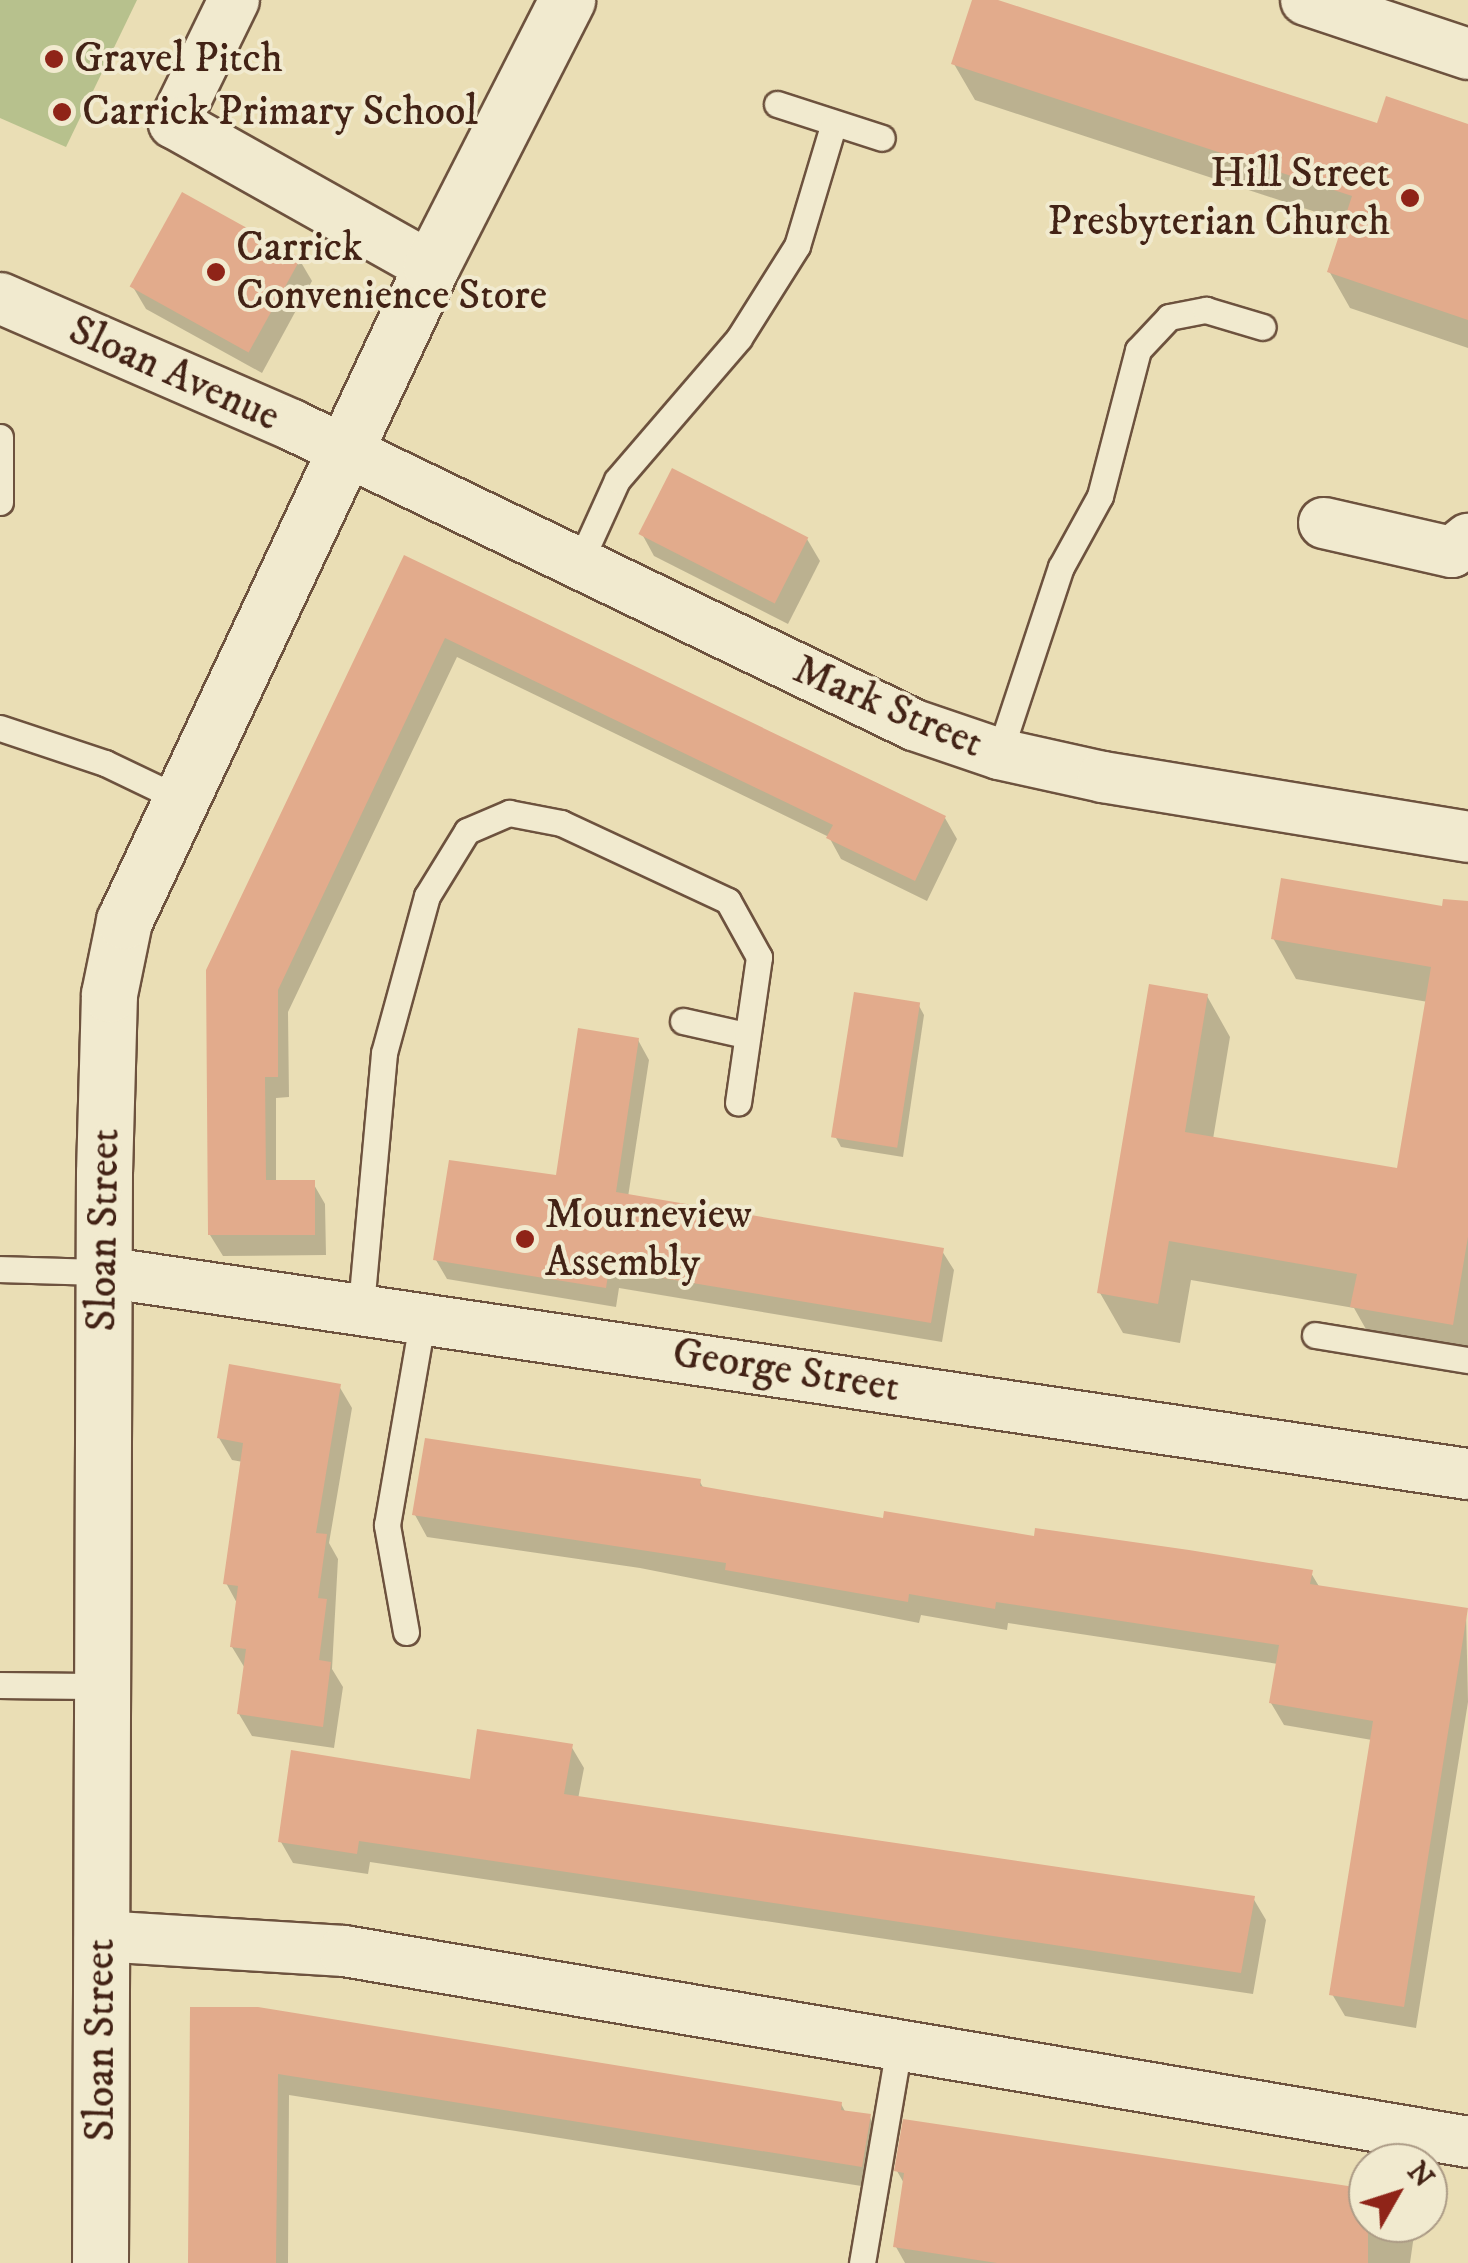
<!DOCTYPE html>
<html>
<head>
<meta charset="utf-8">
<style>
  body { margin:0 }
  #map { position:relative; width:1468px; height:2263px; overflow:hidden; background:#eadeb5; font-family:"IM FELL DW Pica",serif }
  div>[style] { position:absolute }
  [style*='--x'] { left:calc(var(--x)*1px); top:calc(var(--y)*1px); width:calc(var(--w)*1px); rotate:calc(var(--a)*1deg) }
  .green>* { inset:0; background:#b7c18d }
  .shadow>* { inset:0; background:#0003 }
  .building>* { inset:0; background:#e2ab8c; transform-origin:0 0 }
  .roads { filter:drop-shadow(2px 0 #6d523e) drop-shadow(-2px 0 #6d523e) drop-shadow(0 2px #6d523e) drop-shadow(0 -2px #6d523e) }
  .service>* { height:25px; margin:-12.5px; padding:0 12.5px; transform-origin:12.5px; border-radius:12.5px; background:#f1eacf }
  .minor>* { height:50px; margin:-25px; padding:0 25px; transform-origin:25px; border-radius:25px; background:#f1eacf }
  .tertiary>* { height:55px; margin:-27.5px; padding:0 27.5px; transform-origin:27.5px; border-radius:27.5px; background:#f1eacf }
  .dots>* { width:28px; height:28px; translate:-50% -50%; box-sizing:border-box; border:5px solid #f1eacf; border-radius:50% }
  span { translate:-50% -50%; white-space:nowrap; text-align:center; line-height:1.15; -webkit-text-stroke:8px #f1eacf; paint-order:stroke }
  .poi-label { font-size:42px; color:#432316 }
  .left { translate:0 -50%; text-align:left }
  .right { translate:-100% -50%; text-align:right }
  .street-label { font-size:42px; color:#432316 }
  .north { position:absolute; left:1348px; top:2143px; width:100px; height:100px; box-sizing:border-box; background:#f1eacf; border:2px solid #ab9a85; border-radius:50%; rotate:51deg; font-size:28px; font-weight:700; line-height:40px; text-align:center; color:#432316 }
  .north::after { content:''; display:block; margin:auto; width:35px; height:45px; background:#8f2418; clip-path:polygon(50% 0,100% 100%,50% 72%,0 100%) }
</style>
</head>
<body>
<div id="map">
  <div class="green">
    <i style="clip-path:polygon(0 0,137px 0,66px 147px,0 118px)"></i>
  </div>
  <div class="shadow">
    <i style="clip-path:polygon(975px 0,1378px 126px,1468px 127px,1468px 348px,1350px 308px,1329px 271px,1346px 222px,975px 100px,954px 64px)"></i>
    <i style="clip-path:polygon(299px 259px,312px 281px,262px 373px,146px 309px,133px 287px)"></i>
    <i style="clip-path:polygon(642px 534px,807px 539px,820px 561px,788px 624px,654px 556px)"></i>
    <i style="clip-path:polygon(406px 558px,945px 818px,957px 839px,927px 901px,841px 859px,829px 837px,457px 657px,288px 1012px,289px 1097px,276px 1098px,276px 1182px,313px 1183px,325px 1204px,326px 1255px,223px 1256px,210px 1235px,208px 971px)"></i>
    <i style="clip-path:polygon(1468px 913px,1468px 1363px,1376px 1347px,1354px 1308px,1191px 1280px,1180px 1343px,1123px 1333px,1100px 1293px,1207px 996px,1230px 1037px,1213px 1139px,1399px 1171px,1428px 1002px,1296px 979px,1273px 938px)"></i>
    <i style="clip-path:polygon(918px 1004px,924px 1015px,903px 1157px,841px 1147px,835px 1136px)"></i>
    <i style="clip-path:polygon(638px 1040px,649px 1060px,628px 1197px,942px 1251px,954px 1270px,942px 1342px,619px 1288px,616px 1307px,447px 1279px,436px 1260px,558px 1178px)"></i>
    <i style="clip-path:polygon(339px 1386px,352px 1408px,329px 1543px,338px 1559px,332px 1669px,343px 1687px,334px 1748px,252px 1736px,239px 1714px,246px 1670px,232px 1647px,238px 1605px,226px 1583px,243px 1462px,232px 1460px,219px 1438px)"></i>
    <i style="clip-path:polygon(700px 1482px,704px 1489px,885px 1521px,1311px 1573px,1320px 1588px,1466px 1611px,1468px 1702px,1416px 2028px,1345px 2016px,1332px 1994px,1372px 1740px,1284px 1725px,1271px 1703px,1278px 1664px,1008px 1623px,1007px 1630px,921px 1615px,919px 1623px,640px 1568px,427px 1537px,415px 1515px)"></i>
    <i style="clip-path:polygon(571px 1746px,584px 1768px,578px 1799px,1253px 1898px,1266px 1920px,1253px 1994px,370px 1862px,368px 1874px,293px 1863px,281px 1842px)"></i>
    <i style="clip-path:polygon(192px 2010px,841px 2104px,846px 2113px,869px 2116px,882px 2139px,874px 2188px,289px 2095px,288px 2263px,191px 2263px)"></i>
    <i style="clip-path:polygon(897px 2171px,1368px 2191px,1368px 2223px,1408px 2223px,1414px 2235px,1410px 2263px,905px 2263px,896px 2247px,905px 2185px)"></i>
  </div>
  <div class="building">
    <i style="clip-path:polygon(972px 0,998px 0,1377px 123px,1386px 96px,1468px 124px,1468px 320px,1327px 272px,1352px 196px,951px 64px)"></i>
    <i style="left:182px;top:192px;width:136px;height:108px;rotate:29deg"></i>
    <i style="left:672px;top:468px;width:153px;height:74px;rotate:27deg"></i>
    <i style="clip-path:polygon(404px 555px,946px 816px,915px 881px,826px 838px,833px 825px,445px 638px,278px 990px,278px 1077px,265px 1077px,266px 1180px,315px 1180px,315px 1235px,208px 1235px,206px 970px)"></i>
    <i style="clip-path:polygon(1281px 878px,1442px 906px,1443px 899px,1468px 901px,1468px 1237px,1453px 1325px,1350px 1307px,1357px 1274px,1169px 1241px,1158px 1304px,1097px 1293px,1149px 984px,1208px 994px,1185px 1132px,1397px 1168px,1431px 967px,1271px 939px)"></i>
    <i style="left:854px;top:992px;width:67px;height:147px;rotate:9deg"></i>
    <i style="clip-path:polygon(578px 1028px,639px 1038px,616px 1192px,944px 1248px,931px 1323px,609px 1269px,606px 1288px,433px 1260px,449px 1160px,556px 1175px)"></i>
    <i style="clip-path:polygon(229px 1364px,341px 1384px,316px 1533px,327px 1534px,318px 1598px,327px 1599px,319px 1660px,331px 1662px,323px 1727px,237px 1714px,246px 1649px,230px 1647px,238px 1586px,223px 1584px,243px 1443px,217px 1438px)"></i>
    <i style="clip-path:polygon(425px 1438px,701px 1479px,700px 1486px,883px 1518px,884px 1511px,1034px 1536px,1035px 1528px,1189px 1550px,1313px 1570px,1310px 1584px,1468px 1608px,1404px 2007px,1329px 1995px,1373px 1721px,1269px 1703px,1279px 1645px,996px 1602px,995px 1609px,909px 1594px,908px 1602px,725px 1570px,726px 1563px,412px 1515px)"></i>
    <i style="clip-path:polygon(477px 1729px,573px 1744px,564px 1794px,1255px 1896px,1241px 1973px,359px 1841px,357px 1854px,278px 1842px,291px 1750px,470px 1779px)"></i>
    <i style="clip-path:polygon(190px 2007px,258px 2007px,842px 2102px,841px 2110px,871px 2114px,862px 2167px,278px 2074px,276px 2263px,188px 2263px)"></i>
    <i style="clip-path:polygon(903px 2119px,1368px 2189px,1368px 2263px,997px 2263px,893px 2247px,904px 2173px,894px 2171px)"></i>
  </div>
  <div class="roads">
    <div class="service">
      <i style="--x:777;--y:104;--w:110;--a:17.9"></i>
      <i style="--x:0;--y:437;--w:65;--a:90"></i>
      <i style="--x:578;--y:566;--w:94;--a:-65.6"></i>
      <i style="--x:617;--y:480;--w:187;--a:-49.3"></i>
      <i style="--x:739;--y:338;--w:109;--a:-57.8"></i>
      <i style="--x:797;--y:246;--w:128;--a:-73.3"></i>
      <i style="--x:0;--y:728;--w:111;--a:18.4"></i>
      <i style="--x:105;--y:763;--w:83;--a:25.6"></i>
      <i style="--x:999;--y:754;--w:197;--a:-71.7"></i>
      <i style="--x:1061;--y:567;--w:81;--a:-61.2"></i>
      <i style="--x:1100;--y:496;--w:151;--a:-75.4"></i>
      <i style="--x:1138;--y:350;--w:45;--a:-46.8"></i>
      <i style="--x:1169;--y:317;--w:38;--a:-11"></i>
      <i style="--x:1206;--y:310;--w:59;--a:16.6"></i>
      <i style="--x:683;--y:1021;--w:64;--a:12.7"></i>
      <i style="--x:0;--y:1269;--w:103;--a:1.7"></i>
      <i style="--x:361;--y:1306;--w:254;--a:-84.8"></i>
      <i style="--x:384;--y:1053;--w:163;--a:-74.7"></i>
      <i style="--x:427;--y:896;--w:76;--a:-58.4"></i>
      <i style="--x:467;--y:831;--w:46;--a:-23.2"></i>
      <i style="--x:509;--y:813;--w:53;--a:10.9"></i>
      <i style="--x:561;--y:823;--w:184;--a:25"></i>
      <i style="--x:728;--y:901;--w:64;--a:61"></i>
      <i style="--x:759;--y:957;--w:147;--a:98.2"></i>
      <i style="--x:1315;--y:1335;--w:155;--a:9.3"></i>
      <i style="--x:406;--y:1632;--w:109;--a:-100.1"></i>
      <i style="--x:387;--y:1525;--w:212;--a:-80.2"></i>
      <i style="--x:0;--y:1685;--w:101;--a:0.6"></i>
      <i style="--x:862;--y:2263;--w:220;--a:-80.3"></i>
    </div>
    <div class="minor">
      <i style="--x:234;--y:0;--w:137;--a:116"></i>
      <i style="--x:174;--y:123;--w:295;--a:29.3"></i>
      <i style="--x:1306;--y:0;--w:171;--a:18.4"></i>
      <i style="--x:0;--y:298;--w:318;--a:23.5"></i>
      <i style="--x:292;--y:425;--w:691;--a:25.75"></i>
      <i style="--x:914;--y:725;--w:90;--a:18.8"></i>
      <i style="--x:999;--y:754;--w:107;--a:12.5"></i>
      <i style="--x:1103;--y:777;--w:370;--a:9.3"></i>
      <i style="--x:1324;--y:523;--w:131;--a:12.8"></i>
      <i style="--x:1452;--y:552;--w:21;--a:-39"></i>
      <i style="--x:103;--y:1272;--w:1380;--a:8.42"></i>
      <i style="--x:100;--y:1936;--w:244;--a:3.5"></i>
      <i style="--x:344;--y:1951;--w:1140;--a:9.64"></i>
    </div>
    <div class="tertiary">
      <i style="--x:100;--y:2263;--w:1090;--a:-89.79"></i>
      <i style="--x:104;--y:1173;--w:179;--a:-88.4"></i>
      <i style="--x:109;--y:994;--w:75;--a:-78.4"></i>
      <i style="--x:124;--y:921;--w:722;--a:-64.85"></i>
      <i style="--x:431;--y:267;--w:300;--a:-63"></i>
    </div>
  </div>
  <div class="dots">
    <i style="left:54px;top:59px;background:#8f2418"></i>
    <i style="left:62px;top:112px;background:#8f2418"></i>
    <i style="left:1410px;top:198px;background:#8f2418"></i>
    <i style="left:216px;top:272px;background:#8f2418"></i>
    <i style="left:525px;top:1239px;background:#8f2418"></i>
  </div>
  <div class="poi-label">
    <span class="left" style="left:74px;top:59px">Gravel Pitch</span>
    <span class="left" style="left:82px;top:112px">Carrick Primary School</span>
    <span class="right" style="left:1390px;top:198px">Hill Street<br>Presbyterian Church</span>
    <span class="left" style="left:236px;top:272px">Carrick<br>Convenience Store</span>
    <span class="left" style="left:545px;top:1239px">Mourneview<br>Assembly</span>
  </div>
  <div class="street-label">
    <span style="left:174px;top:374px;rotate:24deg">Sloan Avenue</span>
    <span style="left:888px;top:707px;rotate:23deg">Mark Street</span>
    <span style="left:104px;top:1230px;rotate:-89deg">Sloan Street</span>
    <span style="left:786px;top:1371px;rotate:9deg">George Street</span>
    <span style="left:101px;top:2040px;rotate:-90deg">Sloan Street</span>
  </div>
  <div class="north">N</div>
</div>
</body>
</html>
